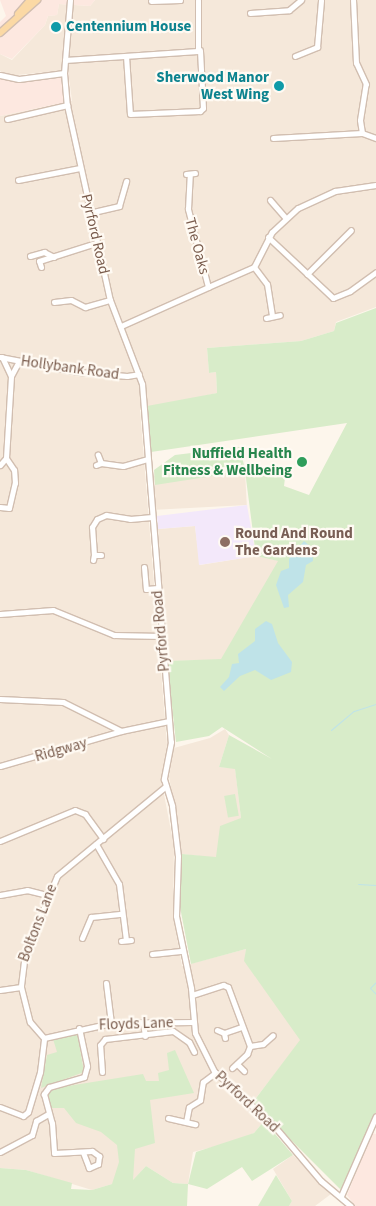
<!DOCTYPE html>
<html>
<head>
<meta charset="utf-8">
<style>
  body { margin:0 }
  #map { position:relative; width:376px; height:1206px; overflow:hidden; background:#fdf6ec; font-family:"Source Sans 3",sans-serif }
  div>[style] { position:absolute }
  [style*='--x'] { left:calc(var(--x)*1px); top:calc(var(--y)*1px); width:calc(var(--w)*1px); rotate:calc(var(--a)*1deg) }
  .residential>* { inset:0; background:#f5e8da; transform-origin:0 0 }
  .commercial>* { inset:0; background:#fde8e0 }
  .education>* { inset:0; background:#f3e8fa }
  .green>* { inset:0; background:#d8ecc9; transform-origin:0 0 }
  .water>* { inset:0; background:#bfe3e8 }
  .stream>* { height:1px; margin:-0.5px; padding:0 0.5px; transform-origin:0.5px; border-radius:0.5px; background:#bfe3e8 }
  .roads { filter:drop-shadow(1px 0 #d1beb0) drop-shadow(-1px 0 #d1beb0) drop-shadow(0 1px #d1beb0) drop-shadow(0 -1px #d1beb0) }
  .minor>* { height:5px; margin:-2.5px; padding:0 2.5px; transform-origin:2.5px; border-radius:2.5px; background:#fff }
  .major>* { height:6px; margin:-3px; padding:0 3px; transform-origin:3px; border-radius:3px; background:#fbd9a5 }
  .dots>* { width:14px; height:14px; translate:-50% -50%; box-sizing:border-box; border:2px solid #fffaf3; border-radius:50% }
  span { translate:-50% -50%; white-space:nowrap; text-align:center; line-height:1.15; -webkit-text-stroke:4.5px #fffaf3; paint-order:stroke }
  .culture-label { font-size:15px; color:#0d838f; font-weight:700 }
  .left { translate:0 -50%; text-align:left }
  .right { translate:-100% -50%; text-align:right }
  .street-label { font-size:15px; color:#7a5c4d }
  .leisure-label { font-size:15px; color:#27864d; font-weight:700 }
  .education-label { font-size:15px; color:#785e54; font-weight:700 }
</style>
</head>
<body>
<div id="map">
  <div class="residential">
    <i style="clip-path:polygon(95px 0,376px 0,376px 307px,336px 322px,334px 331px,301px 341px,207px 348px,209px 373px,216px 372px,217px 393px,140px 410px,167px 745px,161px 779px,174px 846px,173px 916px,182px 966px,246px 949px,245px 961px,301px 1040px,249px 1107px,264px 1121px,254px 1133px,233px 1142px,193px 1152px,188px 1184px,173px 1183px,146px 1166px,128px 1186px,112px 1184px,92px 1190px,26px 1170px,0 1168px,0 116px,72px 101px,68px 70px,6px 76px,0 71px,0 54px,12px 60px,45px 25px,48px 16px,57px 15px,59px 4px,90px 6px)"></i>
    <i style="left:245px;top:471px;width:34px;height:91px;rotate:87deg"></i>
    <i style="clip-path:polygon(195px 526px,200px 565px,256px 556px,279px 561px,221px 660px,167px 661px,158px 529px)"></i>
    <i style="clip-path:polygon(225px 729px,229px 735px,219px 767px,235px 768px,241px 818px,216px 858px,182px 854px,169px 776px,174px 748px,210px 738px)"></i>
    <i style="clip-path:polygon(293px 1155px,331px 1194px,315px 1206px,289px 1206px,292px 1201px,273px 1169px)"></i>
  </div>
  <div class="commercial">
    <i style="clip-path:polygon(0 0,95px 0,90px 6px,59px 4px,57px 15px,48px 16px,45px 25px,12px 59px,0 54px,0 22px,6px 16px)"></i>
    <i style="clip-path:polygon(68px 71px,71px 101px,0 116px,0 72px,18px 78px)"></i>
    <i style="clip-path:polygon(372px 1133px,376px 1134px,376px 1206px,355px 1206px,347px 1195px)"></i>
  </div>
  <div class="education">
    <i style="clip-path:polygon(247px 505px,256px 556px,199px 565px,195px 526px,158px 529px,157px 516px)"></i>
  </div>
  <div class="green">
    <i style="clip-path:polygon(376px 308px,376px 1113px,341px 1190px,253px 1102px,300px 1040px,244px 961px,246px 949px,191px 964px,180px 907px,182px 854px,216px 857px,220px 826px,241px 818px,235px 769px,219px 767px,229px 735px,272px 759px,222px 727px,209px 736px,176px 742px,167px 661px,221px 659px,278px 561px,256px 556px,245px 471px,155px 485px,154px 470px,175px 455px,240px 447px,245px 470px,272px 467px,286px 470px,284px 486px,309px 495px,347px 423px,151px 452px,147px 406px,217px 393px,216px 372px,209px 373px,207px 348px,301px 341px,334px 331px,336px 323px)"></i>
    <i style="left:235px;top:794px;width:22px;height:11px;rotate:80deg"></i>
    <i style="clip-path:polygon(77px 1031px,84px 1072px,41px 1088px,47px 1055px,57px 1052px,53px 1039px)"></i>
    <i style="clip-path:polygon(175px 1050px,194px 1093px,150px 1100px,155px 1143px,135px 1149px,133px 1180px,146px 1166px,173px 1183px,188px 1184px,196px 1152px,254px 1133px,264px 1121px,293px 1155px,252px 1181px,242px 1167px,207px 1189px,188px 1184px,187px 1206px,0 1206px,0 1168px,26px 1170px,72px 1183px,71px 1189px,92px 1190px,112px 1184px,119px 1162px,117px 1145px,101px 1132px,76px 1123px,64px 1108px,49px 1108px,49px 1089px,143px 1074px,146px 1081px,159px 1081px,158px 1073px,169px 1070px,167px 1053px)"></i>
    <i style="clip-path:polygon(276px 1175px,292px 1201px,289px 1206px,258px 1206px)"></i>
  </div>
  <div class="water">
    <i style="clip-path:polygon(304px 541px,312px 548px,313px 561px,306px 565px,303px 582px,288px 595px,289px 607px,284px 608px,276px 585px,281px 571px,289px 568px,289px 559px)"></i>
    <i style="clip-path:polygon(266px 621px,272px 624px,278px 643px,292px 662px,291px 672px,271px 680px,255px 670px,240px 676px,224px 691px,220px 687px,229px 677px,232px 664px,239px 663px,238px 654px,255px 641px,255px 629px)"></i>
  </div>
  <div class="stream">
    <i style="--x:331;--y:730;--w:30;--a:-40"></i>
    <i style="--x:354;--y:711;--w:23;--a:-18"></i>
    <i style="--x:358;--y:884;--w:18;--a:3"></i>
    <i style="--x:376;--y:982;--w:8;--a:135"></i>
    <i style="--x:370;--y:988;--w:8;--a:45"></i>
  </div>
  <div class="roads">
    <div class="minor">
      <i style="--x:70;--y:0;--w:73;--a:94.7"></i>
      <i style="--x:64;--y:73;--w:32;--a:85"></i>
      <i style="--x:67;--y:105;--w:200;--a:77.6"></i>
      <i style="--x:110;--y:300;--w:90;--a:69.1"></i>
      <i style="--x:142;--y:384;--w:359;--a:85.4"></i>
      <i style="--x:171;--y:742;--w:38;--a:101"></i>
      <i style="--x:164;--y:779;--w:28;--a:73"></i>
      <i style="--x:172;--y:806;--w:50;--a:83.2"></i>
      <i style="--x:178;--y:856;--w:60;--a:91.9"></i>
      <i style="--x:176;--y:916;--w:74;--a:78.2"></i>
      <i style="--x:191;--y:988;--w:45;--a:84.9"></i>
      <i style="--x:195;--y:1033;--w:42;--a:63.4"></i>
      <i style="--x:214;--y:1071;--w:83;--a:42.6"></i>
      <i style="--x:275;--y:1127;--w:71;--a:49.6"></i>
      <i style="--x:321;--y:1181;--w:39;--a:40"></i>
      <i style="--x:151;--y:1;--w:29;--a:-2"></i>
      <i style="--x:250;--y:13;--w:39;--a:-4"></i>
      <i style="--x:289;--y:10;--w:16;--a:-40"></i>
      <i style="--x:126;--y:56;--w:58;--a:86.1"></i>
      <i style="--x:130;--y:114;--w:70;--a:-2.5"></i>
      <i style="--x:200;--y:111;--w:4;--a:-45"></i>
      <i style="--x:203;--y:108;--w:58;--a:-93"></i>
      <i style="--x:295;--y:56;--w:24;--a:-22"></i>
      <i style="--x:317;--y:47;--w:47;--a:-85.1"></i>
      <i style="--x:65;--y:60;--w:133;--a:-3.9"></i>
      <i style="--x:198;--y:51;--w:51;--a:-90"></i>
      <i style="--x:0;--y:75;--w:19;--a:12"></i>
      <i style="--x:19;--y:79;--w:45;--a:-7.6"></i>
      <i style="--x:7;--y:119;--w:62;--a:-13.1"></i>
      <i style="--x:362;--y:133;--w:15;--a:20"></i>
      <i style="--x:273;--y:138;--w:89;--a:-3.2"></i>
      <i style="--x:362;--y:133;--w:13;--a:-99"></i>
      <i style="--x:360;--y:120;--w:36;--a:-81"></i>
      <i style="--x:366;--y:84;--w:23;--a:-115"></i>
      <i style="--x:356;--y:63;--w:63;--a:-92.7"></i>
      <i style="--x:186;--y:174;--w:9;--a:-6"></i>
      <i style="--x:18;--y:180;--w:63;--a:-11"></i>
      <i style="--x:270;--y:200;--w:23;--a:49"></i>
      <i style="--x:89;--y:213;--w:31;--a:-13"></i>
      <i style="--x:119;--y:206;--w:26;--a:-74"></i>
      <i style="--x:268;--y:237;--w:89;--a:43.2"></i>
      <i style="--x:333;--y:298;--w:18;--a:-22"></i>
      <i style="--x:350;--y:291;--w:32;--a:-36"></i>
      <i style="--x:30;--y:256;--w:15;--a:-16"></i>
      <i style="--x:44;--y:252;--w:11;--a:27"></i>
      <i style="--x:41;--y:267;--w:6;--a:-108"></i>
      <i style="--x:39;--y:261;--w:60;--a:-17.5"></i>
      <i style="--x:254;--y:267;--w:39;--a:-63"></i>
      <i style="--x:272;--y:232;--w:35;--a:-43"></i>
      <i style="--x:298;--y:208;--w:41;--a:-24.7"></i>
      <i style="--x:335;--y:191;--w:41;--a:-8.3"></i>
      <i style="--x:254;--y:267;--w:21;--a:53"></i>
      <i style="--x:267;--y:284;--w:31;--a:81"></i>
      <i style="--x:307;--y:274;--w:62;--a:-45"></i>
      <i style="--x:208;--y:287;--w:50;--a:-23.5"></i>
      <i style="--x:54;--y:302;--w:17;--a:-7"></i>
      <i style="--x:71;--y:300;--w:16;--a:27"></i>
      <i style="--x:85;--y:307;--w:26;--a:-16"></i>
      <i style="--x:266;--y:318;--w:14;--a:-12"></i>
      <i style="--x:121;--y:326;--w:95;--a:-24.1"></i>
      <i style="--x:208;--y:287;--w:81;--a:-104.4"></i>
      <i style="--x:188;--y:209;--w:35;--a:-87"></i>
      <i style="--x:0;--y:357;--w:80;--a:10.8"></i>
      <i style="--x:79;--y:372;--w:48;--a:4.8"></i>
      <i style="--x:127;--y:376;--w:12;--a:-9"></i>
      <i style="--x:2;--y:357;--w:21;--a:65"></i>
      <i style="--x:101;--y:463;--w:22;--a:8"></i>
      <i style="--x:123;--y:466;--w:25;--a:-16"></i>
      <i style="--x:0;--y:465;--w:9;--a:-49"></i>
      <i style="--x:6;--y:458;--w:82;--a:-86.5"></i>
      <i style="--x:11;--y:376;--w:17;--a:-62"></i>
      <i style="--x:96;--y:465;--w:5;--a:-22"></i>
      <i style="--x:101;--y:463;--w:9;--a:-111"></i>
      <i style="--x:0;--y:507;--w:9;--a:6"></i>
      <i style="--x:9;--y:508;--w:26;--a:-77"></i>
      <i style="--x:15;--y:483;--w:13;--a:-94"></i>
      <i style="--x:14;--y:470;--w:14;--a:-124"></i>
      <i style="--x:94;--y:555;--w:28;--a:-94"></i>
      <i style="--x:92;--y:527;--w:9;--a:-58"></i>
      <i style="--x:97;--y:519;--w:10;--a:-24"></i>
      <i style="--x:106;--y:515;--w:24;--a:9"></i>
      <i style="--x:130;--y:519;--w:22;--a:-5"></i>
      <i style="--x:93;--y:560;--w:5;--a:-79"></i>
      <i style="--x:94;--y:555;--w:7;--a:0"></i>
      <i style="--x:144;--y:567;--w:22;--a:85"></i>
      <i style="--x:146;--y:589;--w:12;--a:-5"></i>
      <i style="--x:0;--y:614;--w:53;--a:-4.3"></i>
      <i style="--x:53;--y:610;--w:66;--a:22.3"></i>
      <i style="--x:114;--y:635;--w:48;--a:1.2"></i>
      <i style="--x:0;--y:699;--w:63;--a:2.7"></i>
      <i style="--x:63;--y:702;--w:65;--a:26.6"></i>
      <i style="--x:0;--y:766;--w:126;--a:-16.1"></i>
      <i style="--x:121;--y:731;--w:49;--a:-11.8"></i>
      <i style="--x:166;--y:786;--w:141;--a:140.5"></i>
      <i style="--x:57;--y:876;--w:83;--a:112.6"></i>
      <i style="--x:25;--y:953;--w:34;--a:97"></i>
      <i style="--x:21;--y:987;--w:36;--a:76"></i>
      <i style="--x:30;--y:1022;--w:21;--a:49"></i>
      <i style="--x:44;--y:1038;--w:69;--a:-12.6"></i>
      <i style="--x:111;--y:1023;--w:82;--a:-0.7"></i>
      <i style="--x:0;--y:841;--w:81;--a:-22.5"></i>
      <i style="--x:75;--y:810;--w:11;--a:22"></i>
      <i style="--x:85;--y:814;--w:31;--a:54"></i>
      <i style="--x:96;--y:844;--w:46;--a:60.1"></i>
      <i style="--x:119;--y:884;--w:56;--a:82.9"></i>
      <i style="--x:0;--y:895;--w:27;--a:-10"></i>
      <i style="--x:27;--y:890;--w:21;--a:14"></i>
      <i style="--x:82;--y:938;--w:23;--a:-67"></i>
      <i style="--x:91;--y:917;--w:31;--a:-6"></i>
      <i style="--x:121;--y:941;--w:10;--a:-6"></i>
      <i style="--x:152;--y:954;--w:31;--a:-6"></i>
      <i style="--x:106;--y:983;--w:40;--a:82.9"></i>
      <i style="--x:0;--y:990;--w:21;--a:-8"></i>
      <i style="--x:192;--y:995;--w:33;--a:-18"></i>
      <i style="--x:223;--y:985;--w:5;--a:22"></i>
      <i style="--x:228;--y:987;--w:63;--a:69.6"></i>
      <i style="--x:143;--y:1022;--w:14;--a:82"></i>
      <i style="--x:79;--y:1028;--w:39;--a:78"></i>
      <i style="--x:87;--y:1066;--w:11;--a:105"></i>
      <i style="--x:84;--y:1077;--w:36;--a:164"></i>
      <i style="--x:49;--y:1087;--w:9;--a:126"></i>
      <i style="--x:44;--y:1094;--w:30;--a:75"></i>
      <i style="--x:52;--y:1123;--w:30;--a:86"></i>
      <i style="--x:54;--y:1153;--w:38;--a:-3"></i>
      <i style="--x:92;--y:1151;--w:9;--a:36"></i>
      <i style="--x:99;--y:1156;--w:8;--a:97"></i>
      <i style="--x:98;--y:1164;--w:10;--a:156"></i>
      <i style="--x:89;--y:1168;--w:17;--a:-111"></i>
      <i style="--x:217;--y:1030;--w:8;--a:23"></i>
      <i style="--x:224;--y:1033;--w:5;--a:79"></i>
      <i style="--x:224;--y:1033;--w:18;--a:-19"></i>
      <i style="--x:237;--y:1064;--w:10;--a:45"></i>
      <i style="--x:232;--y:1068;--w:21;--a:-43"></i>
      <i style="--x:247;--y:1054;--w:9;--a:-69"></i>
      <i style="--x:250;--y:1046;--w:13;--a:-9"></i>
      <i style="--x:263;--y:1044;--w:13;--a:-42"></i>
      <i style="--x:102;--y:1072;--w:27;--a:-94"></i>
      <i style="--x:100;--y:1045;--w:8;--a:-50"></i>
      <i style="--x:105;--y:1039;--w:68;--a:-6.7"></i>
      <i style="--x:173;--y:1031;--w:19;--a:35"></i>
      <i style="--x:189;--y:1042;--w:11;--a:63"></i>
      <i style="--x:0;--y:1107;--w:25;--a:21"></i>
      <i style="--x:23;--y:1116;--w:6;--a:-39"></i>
      <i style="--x:28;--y:1112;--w:42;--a:-73.3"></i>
      <i style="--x:40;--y:1072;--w:34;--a:-83"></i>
      <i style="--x:168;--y:1118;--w:28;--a:13"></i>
      <i style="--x:186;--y:1122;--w:15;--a:-79"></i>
      <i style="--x:189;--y:1107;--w:13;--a:-32"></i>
      <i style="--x:200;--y:1100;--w:18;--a:-81"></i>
      <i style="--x:203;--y:1082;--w:15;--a:-37"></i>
      <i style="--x:0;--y:1152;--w:36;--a:-28"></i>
      <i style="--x:32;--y:1135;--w:15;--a:-74"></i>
      <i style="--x:36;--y:1121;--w:14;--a:-30"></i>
      <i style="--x:341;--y:1196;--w:87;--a:-66.4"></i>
    </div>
    <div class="major">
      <i style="--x:18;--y:14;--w:18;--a:-49"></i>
      <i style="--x:0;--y:33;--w:50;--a:-41.7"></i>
    </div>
  </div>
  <div class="dots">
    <i style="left:56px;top:27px;background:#0f9aa8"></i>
    <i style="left:279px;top:86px;background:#0f9aa8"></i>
    <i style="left:302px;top:462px;background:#2e9e5b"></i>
    <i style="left:225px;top:542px;background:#8d6e63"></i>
  </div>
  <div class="culture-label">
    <span class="left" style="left:66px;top:27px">Centennium House</span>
    <span class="right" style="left:269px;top:86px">Sherwood Manor<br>West Wing</span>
  </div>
  <div class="street-label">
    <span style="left:95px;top:234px;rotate:77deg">Pyrford Road</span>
    <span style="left:197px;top:246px;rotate:75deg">The Oaks</span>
    <span style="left:70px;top:368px;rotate:8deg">Hollybank Road</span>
    <span style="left:161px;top:631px;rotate:-95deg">Pyrford Road</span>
    <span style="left:61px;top:750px;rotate:-16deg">Ridgway</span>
    <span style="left:38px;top:923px;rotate:-69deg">Boltons Lane</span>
    <span style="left:136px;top:1024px;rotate:-2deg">Floyds Lane</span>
    <span style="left:247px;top:1102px;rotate:43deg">Pyrford Road</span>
  </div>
  <div class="leisure-label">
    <span class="right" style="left:292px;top:462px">Nuffield Health<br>Fitness &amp; Wellbeing</span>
  </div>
  <div class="education-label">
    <span class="left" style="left:235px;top:542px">Round And Round<br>The Gardens</span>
  </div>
</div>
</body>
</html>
